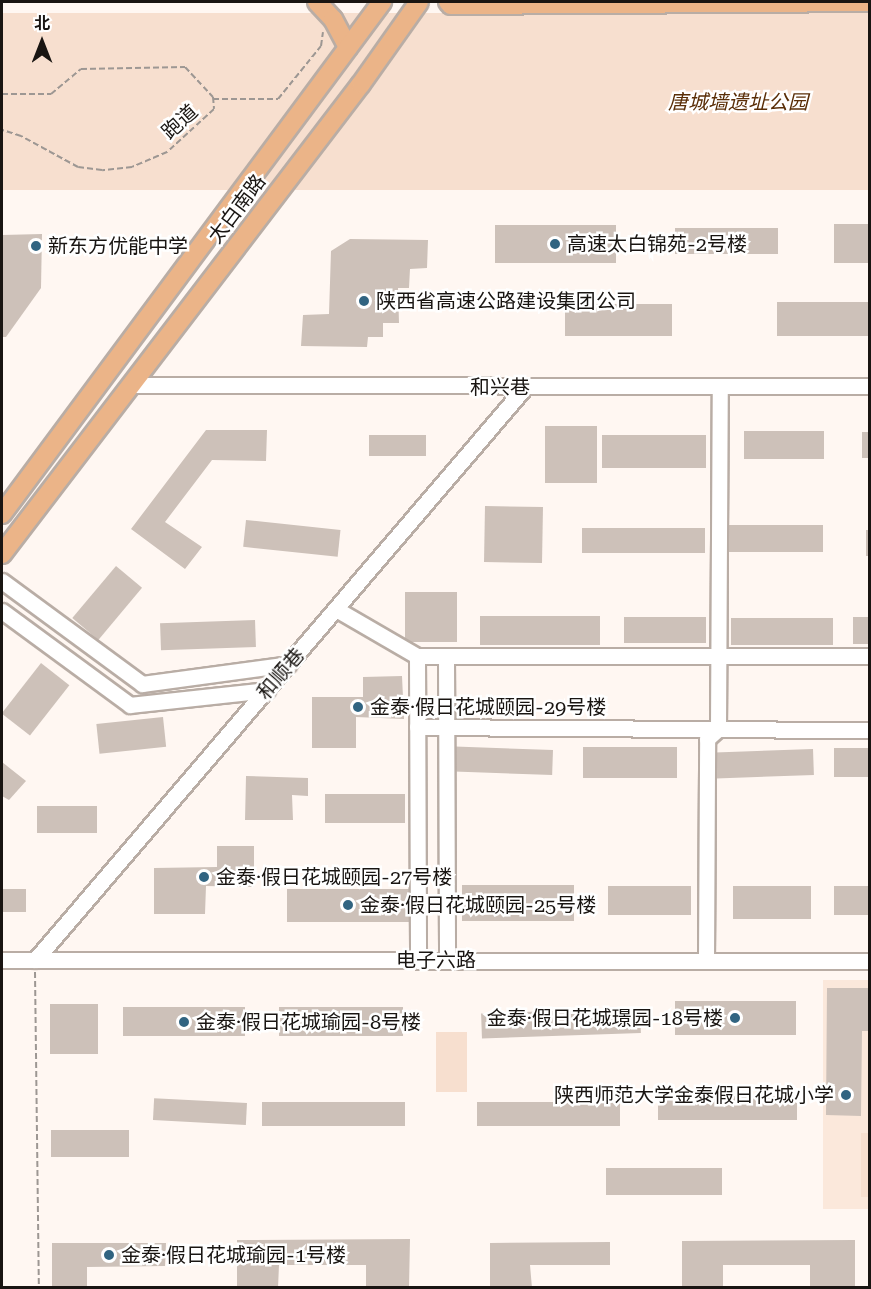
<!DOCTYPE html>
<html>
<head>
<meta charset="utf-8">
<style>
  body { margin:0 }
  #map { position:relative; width:871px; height:1289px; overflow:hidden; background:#fff7f2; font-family:"Roboto Serif","Noto Sans SC",serif }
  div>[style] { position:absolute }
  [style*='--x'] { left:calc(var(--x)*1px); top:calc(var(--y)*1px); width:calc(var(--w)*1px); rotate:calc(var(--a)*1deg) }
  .built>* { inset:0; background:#fbe8db; transform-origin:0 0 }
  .green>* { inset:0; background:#f7dfcf; transform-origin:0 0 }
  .building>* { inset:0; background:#cdc1b9; transform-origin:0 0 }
  .path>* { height:2px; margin-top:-1px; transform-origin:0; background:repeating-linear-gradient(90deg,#9d9793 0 6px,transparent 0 9px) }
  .roads { filter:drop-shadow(2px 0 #b9ada5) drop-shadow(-2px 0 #b9ada5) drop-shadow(0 2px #b9ada5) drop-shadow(0 -2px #b9ada5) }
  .minor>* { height:15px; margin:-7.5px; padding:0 7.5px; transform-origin:7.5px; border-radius:7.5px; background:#fff }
  .major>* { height:18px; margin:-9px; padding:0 9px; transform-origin:9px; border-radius:9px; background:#ebb488 }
  .dots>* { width:16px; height:16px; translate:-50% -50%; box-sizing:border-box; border:3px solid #fff; border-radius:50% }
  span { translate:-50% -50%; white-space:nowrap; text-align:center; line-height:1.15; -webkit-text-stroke:5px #fff; paint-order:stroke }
  .park-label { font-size:20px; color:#5a2e07; font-style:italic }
  .street-label { font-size:20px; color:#191512 }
  .poi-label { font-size:20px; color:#191512 }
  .left { translate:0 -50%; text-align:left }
  .right { translate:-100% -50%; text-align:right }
  .frame { position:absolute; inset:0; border:3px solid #191512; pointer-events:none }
  .north { position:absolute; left:12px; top:12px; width:60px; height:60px; -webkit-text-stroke:4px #fff; paint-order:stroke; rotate:0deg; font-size:16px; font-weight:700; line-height:24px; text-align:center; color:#191512 }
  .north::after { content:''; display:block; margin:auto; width:21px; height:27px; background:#191512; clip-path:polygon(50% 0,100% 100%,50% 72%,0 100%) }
</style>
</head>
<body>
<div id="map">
  <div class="built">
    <i style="left:823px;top:980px;width:46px;height:229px"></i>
  </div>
  <div class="green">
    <i style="left:869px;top:13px;width:177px;height:867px;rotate:90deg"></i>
    <i style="left:436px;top:1032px;width:31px;height:60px"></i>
    <i style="left:861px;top:1133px;width:8px;height:64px"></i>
  </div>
  <div class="building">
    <i style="left:834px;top:224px;width:36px;height:39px"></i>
    <i style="left:495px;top:225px;width:121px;height:38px"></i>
    <i style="left:778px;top:228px;width:26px;height:103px;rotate:90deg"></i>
    <i style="clip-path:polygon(42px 234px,41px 288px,6px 337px,2px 337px,2px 235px)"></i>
    <i style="clip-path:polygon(350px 239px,428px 240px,427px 268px,410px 269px,409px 288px,398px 288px,399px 323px,383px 323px,383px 337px,368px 337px,367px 347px,301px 346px,303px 315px,329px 314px,331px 251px)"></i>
    <i style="left:777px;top:302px;width:93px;height:34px"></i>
    <i style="left:565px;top:304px;width:107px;height:32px"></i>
    <i style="left:545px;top:426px;width:52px;height:57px"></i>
    <i style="clip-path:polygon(206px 430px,267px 430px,266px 461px,212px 460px,165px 522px,202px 547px,185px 569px,131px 529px)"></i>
    <i style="left:744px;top:431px;width:80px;height:28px"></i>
    <i style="left:862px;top:432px;width:8px;height:26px"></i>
    <i style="left:369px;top:435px;width:57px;height:21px"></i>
    <i style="left:602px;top:435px;width:104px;height:33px"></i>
    <i style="left:485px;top:506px;width:58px;height:56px;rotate:1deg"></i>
    <i style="left:246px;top:520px;width:95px;height:27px;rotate:6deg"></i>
    <i style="left:728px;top:525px;width:95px;height:27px"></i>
    <i style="left:582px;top:528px;width:123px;height:25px"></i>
    <i style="left:866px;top:530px;width:4px;height:26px"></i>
    <i style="left:116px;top:566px;width:34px;height:68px;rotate:40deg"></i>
    <i style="left:405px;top:592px;width:52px;height:50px"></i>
    <i style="left:480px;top:616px;width:120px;height:29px"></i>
    <i style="left:624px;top:617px;width:82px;height:26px"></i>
    <i style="left:870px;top:617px;width:27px;height:17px;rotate:90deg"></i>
    <i style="left:731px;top:618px;width:102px;height:27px"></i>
    <i style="left:255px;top:620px;width:27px;height:95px;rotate:88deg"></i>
    <i style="left:41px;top:663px;width:36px;height:64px;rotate:38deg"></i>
    <i style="clip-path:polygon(402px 676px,404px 719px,356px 717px,356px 748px,312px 748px,312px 697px,363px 697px,363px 677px)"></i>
    <i style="left:163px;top:717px;width:30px;height:67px;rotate:84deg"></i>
    <i style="left:677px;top:747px;width:31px;height:94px;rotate:90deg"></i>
    <i style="left:834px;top:748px;width:36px;height:29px"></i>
    <i style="left:813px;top:749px;width:26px;height:98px;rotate:88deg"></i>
    <i style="left:553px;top:750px;width:25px;height:98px;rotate:92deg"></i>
    <i style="clip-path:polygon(2px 762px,26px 781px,9px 800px,2px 796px)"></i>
    <i style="clip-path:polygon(246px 776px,308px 778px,308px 796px,292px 795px,293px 820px,245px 820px)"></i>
    <i style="left:325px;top:794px;width:80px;height:29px"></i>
    <i style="left:37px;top:806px;width:60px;height:27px"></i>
    <i style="clip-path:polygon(217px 846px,254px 846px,254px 887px,206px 886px,205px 914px,154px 914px,154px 868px,217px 867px)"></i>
    <i style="left:574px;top:885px;width:36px;height:112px;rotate:90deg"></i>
    <i style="left:608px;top:886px;width:83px;height:29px"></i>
    <i style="left:733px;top:886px;width:78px;height:33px"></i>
    <i style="left:834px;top:886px;width:36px;height:29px"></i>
    <i style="left:2px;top:889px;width:24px;height:23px"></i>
    <i style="left:287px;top:889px;width:122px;height:33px"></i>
    <i style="clip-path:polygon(827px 988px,870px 988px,870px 1031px,862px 1031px,861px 1116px,826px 1115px)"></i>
    <i style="left:675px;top:1001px;width:121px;height:34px"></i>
    <i style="left:98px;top:1004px;width:50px;height:48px;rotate:90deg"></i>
    <i style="left:123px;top:1007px;width:122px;height:29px"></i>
    <i style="left:403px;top:1007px;width:29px;height:124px;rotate:90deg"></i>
    <i style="left:640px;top:1008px;width:25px;height:159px;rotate:88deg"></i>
    <i style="left:797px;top:1096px;width:24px;height:139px;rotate:90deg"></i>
    <i style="left:262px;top:1102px;width:143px;height:24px"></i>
    <i style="left:620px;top:1102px;width:24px;height:143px;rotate:90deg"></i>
    <i style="left:247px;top:1103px;width:22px;height:93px;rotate:93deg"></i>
    <i style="left:51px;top:1130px;width:78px;height:27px"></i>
    <i style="left:606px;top:1168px;width:116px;height:27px"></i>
    <i style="clip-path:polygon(410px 1239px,409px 1288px,366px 1288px,366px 1265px,279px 1265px,278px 1288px,237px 1288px,237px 1240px)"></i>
    <i style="clip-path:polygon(855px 1240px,855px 1288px,810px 1288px,810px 1265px,723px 1265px,723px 1288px,682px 1288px,682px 1241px)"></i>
    <i style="clip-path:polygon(610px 1242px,610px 1265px,530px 1265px,532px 1288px,490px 1288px,490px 1243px)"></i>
    <i style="clip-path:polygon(52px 1243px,166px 1243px,165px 1266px,87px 1267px,87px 1288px,52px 1288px)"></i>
  </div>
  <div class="path">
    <i style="--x:2;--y:94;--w:49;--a:0"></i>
    <i style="--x:51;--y:94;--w:39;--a:-40"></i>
    <i style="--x:81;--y:69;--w:104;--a:-1.1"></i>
    <i style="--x:185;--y:67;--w:41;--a:47"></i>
    <i style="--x:213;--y:97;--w:12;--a:85"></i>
    <i style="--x:214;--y:109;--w:64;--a:137.5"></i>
    <i style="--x:167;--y:152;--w:38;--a:157"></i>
    <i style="--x:132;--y:167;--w:30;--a:174"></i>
    <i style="--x:102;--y:170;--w:24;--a:-173"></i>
    <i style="--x:78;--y:167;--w:65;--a:-151.5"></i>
    <i style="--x:21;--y:136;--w:20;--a:-162"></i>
    <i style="--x:213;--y:99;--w:65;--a:0"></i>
    <i style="--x:278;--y:99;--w:68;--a:-50.9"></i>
    <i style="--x:321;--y:46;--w:14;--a:-82"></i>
    <i style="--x:35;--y:972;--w:316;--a:89.3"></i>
  </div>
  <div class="roads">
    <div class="minor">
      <i style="--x:131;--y:385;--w:739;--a:0.08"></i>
      <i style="--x:2;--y:581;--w:174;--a:36.3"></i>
      <i style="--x:142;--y:684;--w:148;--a:-7.7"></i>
      <i style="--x:336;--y:609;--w:94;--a:30.1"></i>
      <i style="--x:417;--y:656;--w:453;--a:0"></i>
      <i style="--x:2;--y:611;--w:159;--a:36.3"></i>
      <i style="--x:130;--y:705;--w:138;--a:-6.2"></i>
      <i style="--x:417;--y:656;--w:304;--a:89.8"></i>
      <i style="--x:446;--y:656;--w:304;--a:89.8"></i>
      <i style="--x:417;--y:727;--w:453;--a:0.4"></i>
      <i style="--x:2;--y:960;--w:868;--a:0.07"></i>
      <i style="--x:35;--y:960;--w:754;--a:-49.46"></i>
      <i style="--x:706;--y:960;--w:221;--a:-89.7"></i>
      <i style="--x:707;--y:739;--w:15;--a:-42"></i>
      <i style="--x:718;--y:729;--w:342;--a:-89.7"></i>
    </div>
    <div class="major">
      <i style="--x:317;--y:2;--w:23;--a:47"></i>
      <i style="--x:333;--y:19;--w:32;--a:62"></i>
      <i style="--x:448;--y:2;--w:4;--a:45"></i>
      <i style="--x:451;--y:5;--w:419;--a:-0.4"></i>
      <i style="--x:2;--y:514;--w:638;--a:-53.42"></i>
      <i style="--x:2;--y:554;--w:591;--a:-52.63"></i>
      <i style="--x:361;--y:84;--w:100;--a:-54.7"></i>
    </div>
  </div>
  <div class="dots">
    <i style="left:555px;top:244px;background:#316481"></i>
    <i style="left:36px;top:246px;background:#316481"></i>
    <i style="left:364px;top:301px;background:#316481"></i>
    <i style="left:358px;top:707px;background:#316481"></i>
    <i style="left:204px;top:877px;background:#316481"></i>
    <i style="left:348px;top:905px;background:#316481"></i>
    <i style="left:735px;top:1018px;background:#316481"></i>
    <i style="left:184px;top:1022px;background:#316481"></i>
    <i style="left:846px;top:1095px;background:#316481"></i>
    <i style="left:109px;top:1255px;background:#316481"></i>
  </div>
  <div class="park-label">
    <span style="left:738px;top:102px">唐城墙遗址公园</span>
  </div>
  <div class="street-label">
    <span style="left:180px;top:122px;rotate:-42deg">跑道</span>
    <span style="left:237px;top:209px;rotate:-53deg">太白南路</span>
    <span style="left:500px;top:387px">和兴巷</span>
    <span style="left:281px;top:674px;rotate:-49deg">和顺巷</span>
    <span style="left:436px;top:960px">电子六路</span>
  </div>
  <div class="poi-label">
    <span class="left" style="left:567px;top:244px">高速太白锦苑-2号楼</span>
    <span class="left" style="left:48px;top:246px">新东方优能中学</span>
    <span class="left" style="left:376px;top:301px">陕西省高速公路建设集团公司</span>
    <span class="left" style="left:370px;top:707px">金泰·假日花城颐园-29号楼</span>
    <span class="left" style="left:216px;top:877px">金泰·假日花城颐园-27号楼</span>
    <span class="left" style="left:360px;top:905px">金泰·假日花城颐园-25号楼</span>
    <span class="right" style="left:723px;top:1018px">金泰·假日花城璟园-18号楼</span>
    <span class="left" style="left:196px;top:1022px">金泰·假日花城瑜园-8号楼</span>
    <span class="right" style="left:834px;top:1095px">陕西师范大学金泰假日花城小学</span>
    <span class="left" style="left:121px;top:1255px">金泰·假日花城瑜园-1号楼</span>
  </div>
  <div class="frame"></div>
  <div class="north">北</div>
</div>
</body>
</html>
